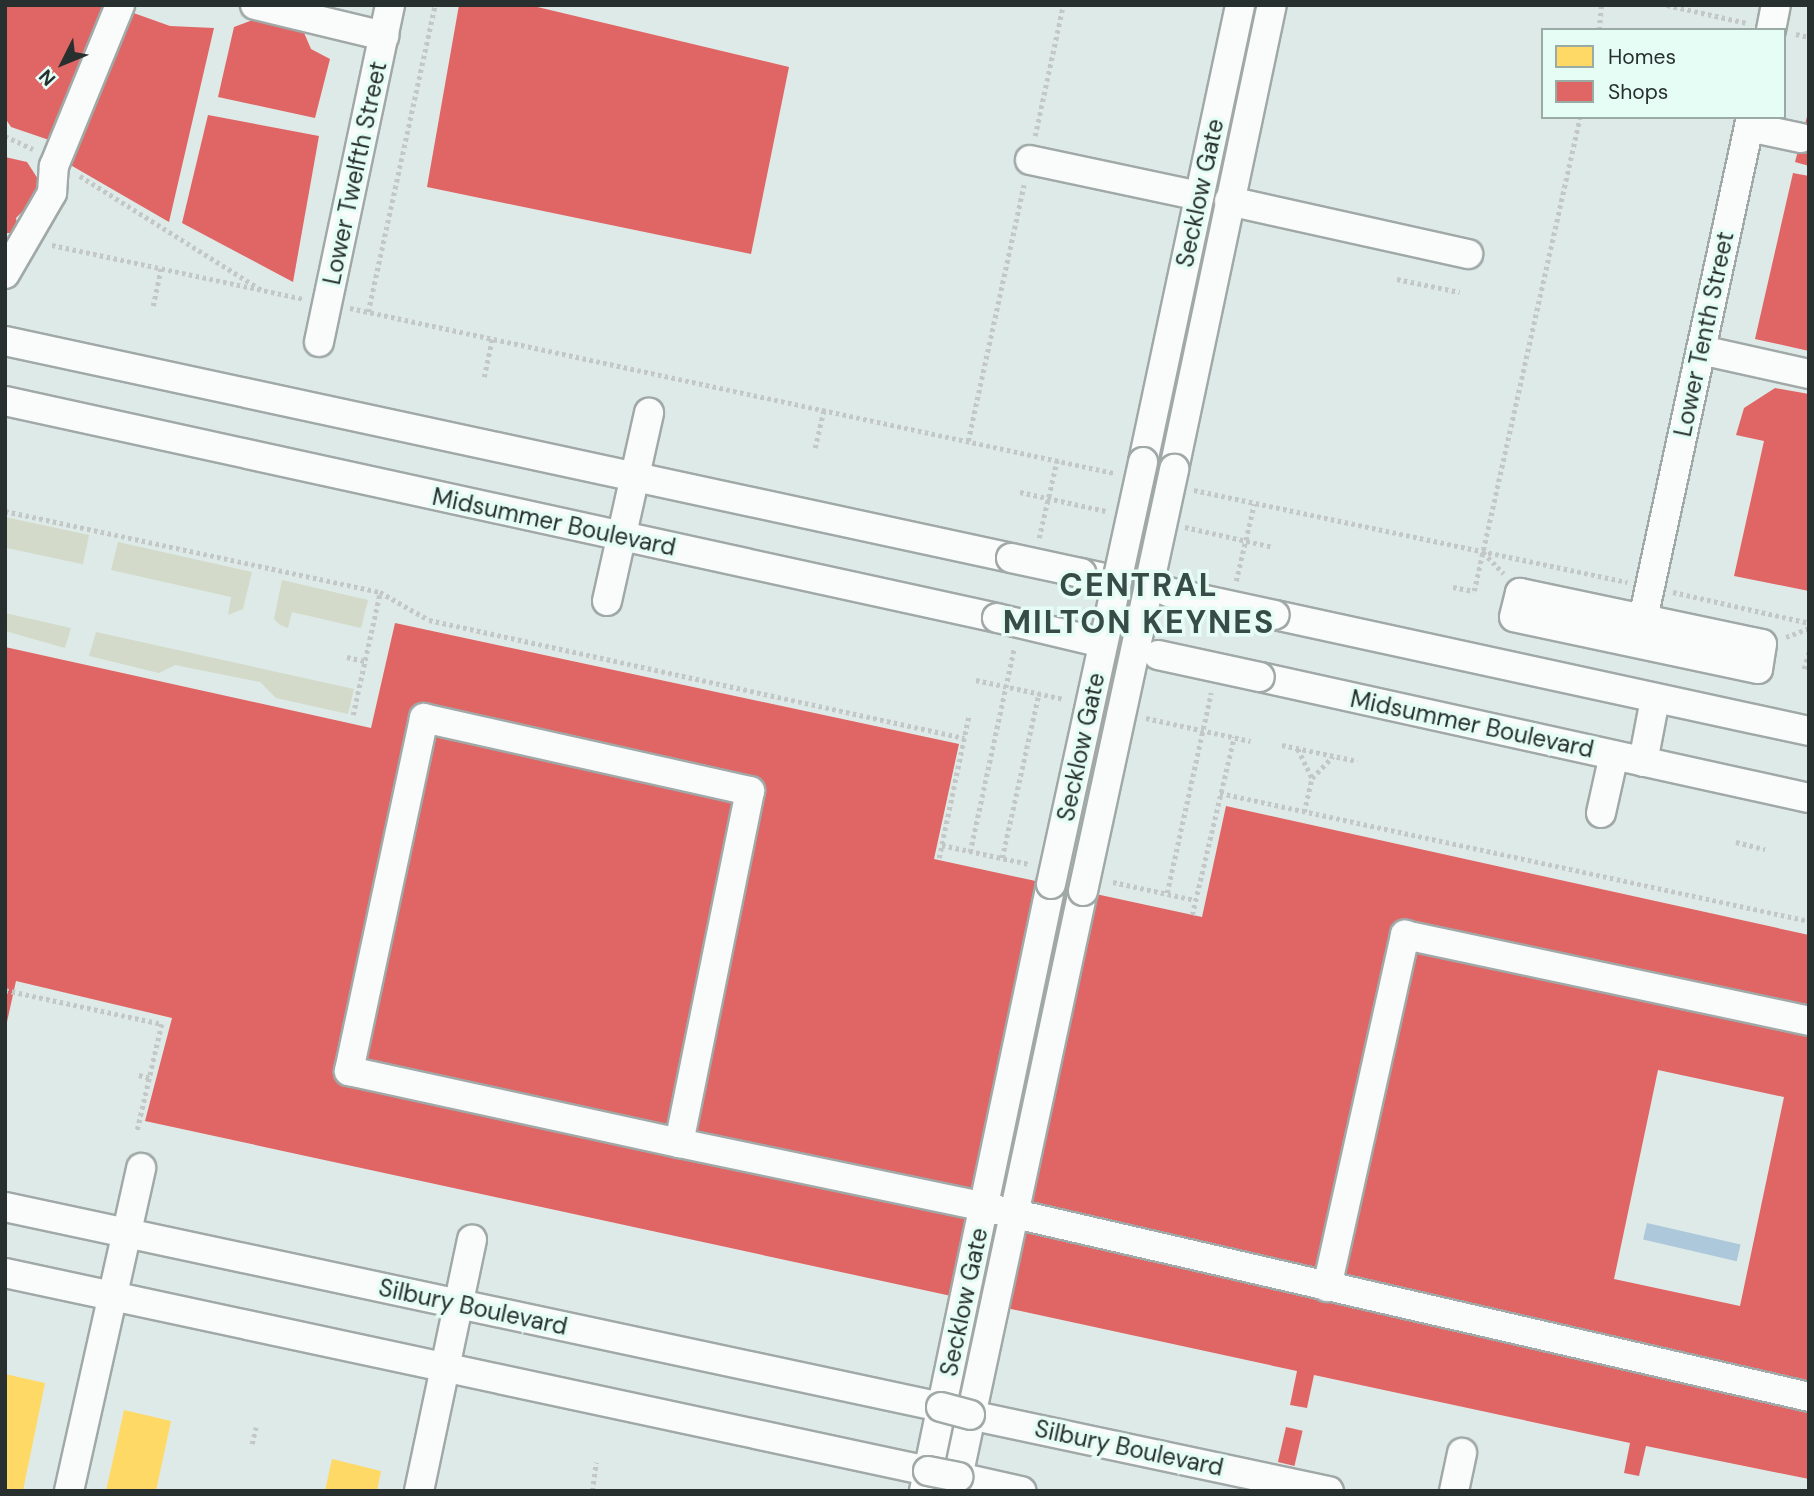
<!DOCTYPE html>
<html>
<head>
<meta charset="utf-8">
<style>
  body { margin:0 }
  #map { position:relative; width:1814px; height:1496px; overflow:hidden; background:#deeae7; font-family:"DM Sans",sans-serif }
  div>[style] { position:absolute }
  [style*='--x'] { left:calc(var(--x)*1px); top:calc(var(--y)*1px); width:calc(var(--w)*1px); rotate:calc(var(--a)*1deg) }
  .green>* { inset:0; background:#d3daca; transform-origin:0 0 }
  .water>* { inset:0; background:#acc8da; transform-origin:0 0 }
  .homes>* { inset:0; background:#ffd966 }
  .shops>* { inset:0; background:#e06666; transform-origin:0 0 }
  .path>* { height:4.5px; margin-top:-2.25px; transform-origin:0; background:repeating-linear-gradient(90deg,#c3c8c7 0 3.5px,transparent 0 7px) }
  .roads { filter:drop-shadow(2px 0 #a0a9a7) drop-shadow(-2px 0 #a0a9a7) drop-shadow(0 2px #a0a9a7) drop-shadow(0 -2px #a0a9a7) }
  .minor>* { height:28px; margin:-14px; padding:0 14px; transform-origin:14px; border-radius:14px; background:#fafcfb }
  .bridges { filter:drop-shadow(2px 0 #a0a9a7) drop-shadow(-2px 0 #a0a9a7) drop-shadow(0 2px #a0a9a7) drop-shadow(0 -2px #a0a9a7) }
  .minor-bridge>* { height:28px; margin:-14px; padding:0 14px; transform-origin:14px; border-radius:14px; background:#fafcfb }
  span { translate:-50% -50%; white-space:nowrap; text-align:center; line-height:1.15; -webkit-text-stroke:7px #e6fdf6; paint-order:stroke }
  .street-label { font-size:24px; color:#27302e }
  .district-label { font-size:32px; color:#384c47; font-weight:700; letter-spacing:2px }
  .frame { position:absolute; inset:0; border:7px solid #27302e; pointer-events:none }
  .legend { position:absolute; left:1541px; top:28px; width:245px; height:91px; box-sizing:border-box; background:#e6fdf6; border:2px solid #9aaba6; margin:0; padding:9px 12px; list-style:none; font-size:21px; color:#27302e }
  .legend li { display:flex; align-items:center; gap:14px; height:35px }
  .legend b { width:35px; border:2px solid #9aaba6 }
  .north { position:absolute; left:28px; top:28px; width:70px; height:70px; -webkit-text-stroke:5px #e6fdf6; paint-order:stroke; rotate:227deg; font-size:19px; font-weight:700; line-height:28px; text-align:center; color:#27302e }
  .north::after { content:''; display:block; margin:auto; width:24px; height:32px; background:#27302e; clip-path:polygon(50% 0,100% 100%,50% 72%,0 100%) }
</style>
</head>
<body>
<div id="map">
  <div class="green">
    <i style="left:5px;top:517px;width:86px;height:30px;rotate:12deg"></i>
    <i style="clip-path:polygon(118px 542px,252px 572px,243px 609px,228px 615px,231px 597px,111px 570px)"></i>
    <i style="clip-path:polygon(282px 580px,368px 600px,361px 628px,292px 612px,288px 628px,280px 625px,274px 619px)"></i>
    <i style="clip-path:polygon(5px 613px,71px 628px,65px 648px,5px 631px)"></i>
    <i style="clip-path:polygon(96px 632px,354px 689px,348px 714px,276px 698px,260px 682px,175px 665px,159px 673px,89px 656px)"></i>
  </div>
  <div class="water">
    <i style="left:1647px;top:1223px;width:96px;height:17px;rotate:13deg"></i>
  </div>
  <div class="homes">
    <i style="clip-path:polygon(5px 1374px,45px 1383px,23px 1491px,5px 1491px)"></i>
    <i style="clip-path:polygon(124px 1410px,171px 1421px,156px 1491px,106px 1491px)"></i>
    <i style="clip-path:polygon(332px 1459px,381px 1471px,377px 1491px,325px 1491px)"></i>
  </div>
  <div class="shops">
    <i style="clip-path:polygon(5px 5px,108px 5px,55px 142px,11px 127px,5px 118px)"></i>
    <i style="clip-path:polygon(459px 5px,529px 5px,789px 67px,751px 254px,427px 187px)"></i>
    <i style="clip-path:polygon(128px 11px,170px 26px,214px 28px,169px 222px,67px 163px,107px 78px)"></i>
    <i style="clip-path:polygon(258px 18px,302px 28px,311px 49px,330px 59px,315px 118px,218px 97px,234px 27px)"></i>
    <i style="clip-path:polygon(1809px 109px,1809px 166px,1795px 162px)"></i>
    <i style="clip-path:polygon(208px 115px,319px 136px,293px 282px,182px 223px)"></i>
    <i style="clip-path:polygon(5px 157px,27px 162px,40px 182px,40px 194px,16px 218px,19px 233px,5px 233px)"></i>
    <i style="clip-path:polygon(1793px 173px,1809px 176px,1809px 351px,1755px 339px)"></i>
    <i style="clip-path:polygon(1775px 388px,1809px 394px,1809px 591px,1734px 576px,1764px 441px,1736px 435px,1744px 408px)"></i>
    <i style="clip-path:polygon(evenodd,395px 623px,959px 744px,934px 859px,1202px 917px,1226px 806px,1809px 935px,1809px 1479px,1646px 1446px,1639px 1476px,1624px 1473px,1630px 1443px,1314px 1375px,1307px 1408px,1290px 1405px,1297px 1371px,145px 1121px,172px 1018px,16px 981px,5px 1031px,5px 647px,371px 728px,395px 623px,1658px 1070px,1784px 1097px,1740px 1306px,1614px 1279px,1658px 1070px)"></i>
    <i style="left:1286px;top:1427px;width:17px;height:36px;rotate:13deg"></i>
  </div>
  <div class="path">
    <i style="--x:1667;--y:5;--w:82;--a:12.7"></i>
    <i style="--x:1599;--y:30;--w:25;--a:-85"></i>
    <i style="--x:1796;--y:34;--w:13;--a:13"></i>
    <i style="--x:5;--y:136;--w:31;--a:25"></i>
    <i style="--x:1035;--y:136;--w:134;--a:-77.9"></i>
    <i style="--x:80;--y:176;--w:215;--a:32.1"></i>
    <i style="--x:52;--y:245;--w:257;--a:12.1"></i>
    <i style="--x:1397;--y:279;--w:64;--a:11.7"></i>
    <i style="--x:153;--y:306;--w:38;--a:-78"></i>
    <i style="--x:350;--y:308;--w:782;--a:12.19"></i>
    <i style="--x:368;--y:312;--w:314;--a:-77.7"></i>
    <i style="--x:484;--y:377;--w:40;--a:-78"></i>
    <i style="--x:968;--y:441;--w:262;--a:-77.7"></i>
    <i style="--x:815;--y:448;--w:40;--a:-77"></i>
    <i style="--x:1194;--y:490;--w:443;--a:12"></i>
    <i style="--x:1020;--y:492;--w:88;--a:12.5"></i>
    <i style="--x:5;--y:511;--w:384;--a:12.2"></i>
    <i style="--x:380;--y:592;--w:56;--a:29.7"></i>
    <i style="--x:429;--y:620;--w:548;--a:12.44"></i>
    <i style="--x:1185;--y:527;--w:90;--a:12.8"></i>
    <i style="--x:1039;--y:538;--w:80;--a:-77"></i>
    <i style="--x:1483;--y:552;--w:30;--a:46"></i>
    <i style="--x:1236;--y:581;--w:79;--a:-76.8"></i>
    <i style="--x:1453;--y:587;--w:21;--a:11"></i>
    <i style="--x:1474;--y:591;--w:486;--a:-77.4"></i>
    <i style="--x:1673;--y:592;--w:139;--a:12.8"></i>
    <i style="--x:1786;--y:637;--w:25;--a:-21"></i>
    <i style="--x:347;--y:657;--w:18;--a:13"></i>
    <i style="--x:1804;--y:669;--w:19;--a:-74"></i>
    <i style="--x:976;--y:680;--w:90;--a:12.2"></i>
    <i style="--x:353;--y:715;--w:126;--a:-77.6"></i>
    <i style="--x:1146;--y:718;--w:107;--a:12.4"></i>
    <i style="--x:1282;--y:745;--w:77;--a:12"></i>
    <i style="--x:1298;--y:749;--w:32;--a:64"></i>
    <i style="--x:1220;--y:793;--w:603;--a:12.26"></i>
    <i style="--x:1304;--y:812;--w:35;--a:-77"></i>
    <i style="--x:1312;--y:778;--w:30;--a:-46"></i>
    <i style="--x:1736;--y:842;--w:30;--a:14"></i>
    <i style="--x:942;--y:845;--w:89;--a:12.3"></i>
    <i style="--x:970;--y:852;--w:208;--a:-77.8"></i>
    <i style="--x:939;--y:858;--w:146;--a:-78.2"></i>
    <i style="--x:1002;--y:858;--w:169;--a:-77.4"></i>
    <i style="--x:1113;--y:882;--w:84;--a:12.4"></i>
    <i style="--x:1167;--y:893;--w:205;--a:-77.6"></i>
    <i style="--x:1192;--y:915;--w:183;--a:-76.7"></i>
    <i style="--x:5;--y:990;--w:161;--a:12.2"></i>
    <i style="--x:162;--y:1024;--w:111;--a:103"></i>
    <i style="--x:139;--y:1075;--w:11;--a:15"></i>
    <i style="--x:252;--y:1444;--w:17;--a:-77"></i>
    <i style="--x:592;--y:1491;--w:29;--a:-82"></i>
  </div>
  <div class="roads">
    <div class="minor">
      <i style="--x:255;--y:5;--w:133;--a:13.5"></i>
      <i style="--x:1771;--y:30;--w:25;--a:-79"></i>
      <i style="--x:1749;--y:127;--w:53;--a:11.9"></i>
      <i style="--x:1030;--y:160;--w:173;--a:12"></i>
      <i style="--x:1229;--y:201;--w:245;--a:12.5"></i>
      <i style="--x:5;--y:274;--w:94;--a:-59.9"></i>
      <i style="--x:52;--y:193;--w:27;--a:-86"></i>
      <i style="--x:54;--y:166;--w:174;--a:-67.7"></i>
      <i style="--x:5;--y:341;--w:1029;--a:12.17"></i>
      <i style="--x:319;--y:342;--w:344;--a:-78.1"></i>
      <i style="--x:1701;--y:350;--w:111;--a:12.5"></i>
      <i style="--x:5;--y:401;--w:1015;--a:12.34"></i>
      <i style="--x:1143;--y:462;--w:467;--a:-78"></i>
      <i style="--x:1174;--y:469;--w:474;--a:-78.1"></i>
      <i style="--x:1081;--y:573;--w:89;--a:12.3"></i>
      <i style="--x:1520;--y:593;--w:247;--a:11.9"></i>
      <i style="--x:1762;--y:644;--w:25;--a:99"></i>
      <i style="--x:1758;--y:669;--w:249;--a:-168"></i>
      <i style="--x:1514;--y:617;--w:25;--a:-76"></i>
      <i style="--x:607;--y:601;--w:193;--a:-77.4"></i>
      <i style="--x:1275;--y:615;--w:546;--a:12.26"></i>
      <i style="--x:1643;--y:619;--w:513;--a:-77.86"></i>
      <i style="--x:1260;--y:677;--w:562;--a:12.43"></i>
      <i style="--x:1643;--y:762;--w:64;--a:-79.2"></i>
      <i style="--x:1601;--y:813;--w:59;--a:-77.4"></i>
      <i style="--x:679;--y:1143;--w:359;--a:-78.6"></i>
      <i style="--x:750;--y:791;--w:334;--a:-167.4"></i>
      <i style="--x:424;--y:718;--w:361;--a:102"></i>
      <i style="--x:349;--y:1071;--w:338;--a:12.3"></i>
      <i style="--x:679;--y:1143;--w:299;--a:11.8"></i>
      <i style="--x:972;--y:1204;--w:859;--a:12.98"></i>
      <i style="--x:5;--y:1207;--w:957;--a:12.06"></i>
      <i style="--x:5;--y:1273;--w:944;--a:12.11"></i>
      <i style="--x:1327;--y:1287;--w:361;--a:-77.5"></i>
      <i style="--x:1405;--y:935;--w:413;--a:12"></i>
      <i style="--x:970;--y:1415;--w:367;--a:12"></i>
      <i style="--x:958;--y:1477;--w:65;--a:12.5"></i>
      <i style="--x:69;--y:1491;--w:331;--a:-77.4"></i>
      <i style="--x:419;--y:1491;--w:257;--a:-78.1"></i>
      <i style="--x:924;--y:1491;--w:620;--a:-78.18"></i>
      <i style="--x:955;--y:1491;--w:614;--a:-77.96"></i>
      <i style="--x:1454;--y:1491;--w:39;--a:-78"></i>
    </div>
  </div>
  <div class="bridges">
    <div class="minor-bridge">
      <i style="--x:1011;--y:558;--w:72;--a:12.1"></i>
      <i style="--x:1168;--y:592;--w:109;--a:12.1"></i>
      <i style="--x:997;--y:618;--w:109;--a:13.3"></i>
      <i style="--x:1158;--y:655;--w:104;--a:12.2"></i>
      <i style="--x:1051;--y:884;--w:432;--a:-77.7"></i>
      <i style="--x:1083;--y:891;--w:432;--a:-77.8"></i>
      <i style="--x:941;--y:1407;--w:30;--a:15"></i>
      <i style="--x:928;--y:1471;--w:31;--a:11"></i>
    </div>
  </div>
  <div class="street-label">
    <span style="left:355px;top:173px;rotate:-78deg">Lower Twelfth Street</span>
    <span style="left:1200px;top:193px;rotate:-78deg">Secklow Gate</span>
    <span style="left:1704px;top:334px;rotate:-78deg">Lower Tenth Street</span>
    <span style="left:554px;top:522px;rotate:12deg">Midsummer Boulevard</span>
    <span style="left:1472px;top:724px;rotate:12deg">Midsummer Boulevard</span>
    <span style="left:1081px;top:747px;rotate:-78deg">Secklow Gate</span>
    <span style="left:964px;top:1302px;rotate:-78deg">Secklow Gate</span>
    <span style="left:473px;top:1307px;rotate:12deg">Silbury Boulevard</span>
    <span style="left:1129px;top:1448px;rotate:12deg">Silbury Boulevard</span>
  </div>
  <div class="district-label">
    <span style="left:1139px;top:604px">CENTRAL<br>MILTON KEYNES</span>
  </div>
  <div class="frame"></div>
  <ul class="legend">
  <li><b style="height:19px;background:#ffd966"></b>Homes</li>
  <li><b style="height:19px;background:#e06666"></b>Shops</li>
  </ul>
  <div class="north">N</div>
</div>
</body>
</html>
